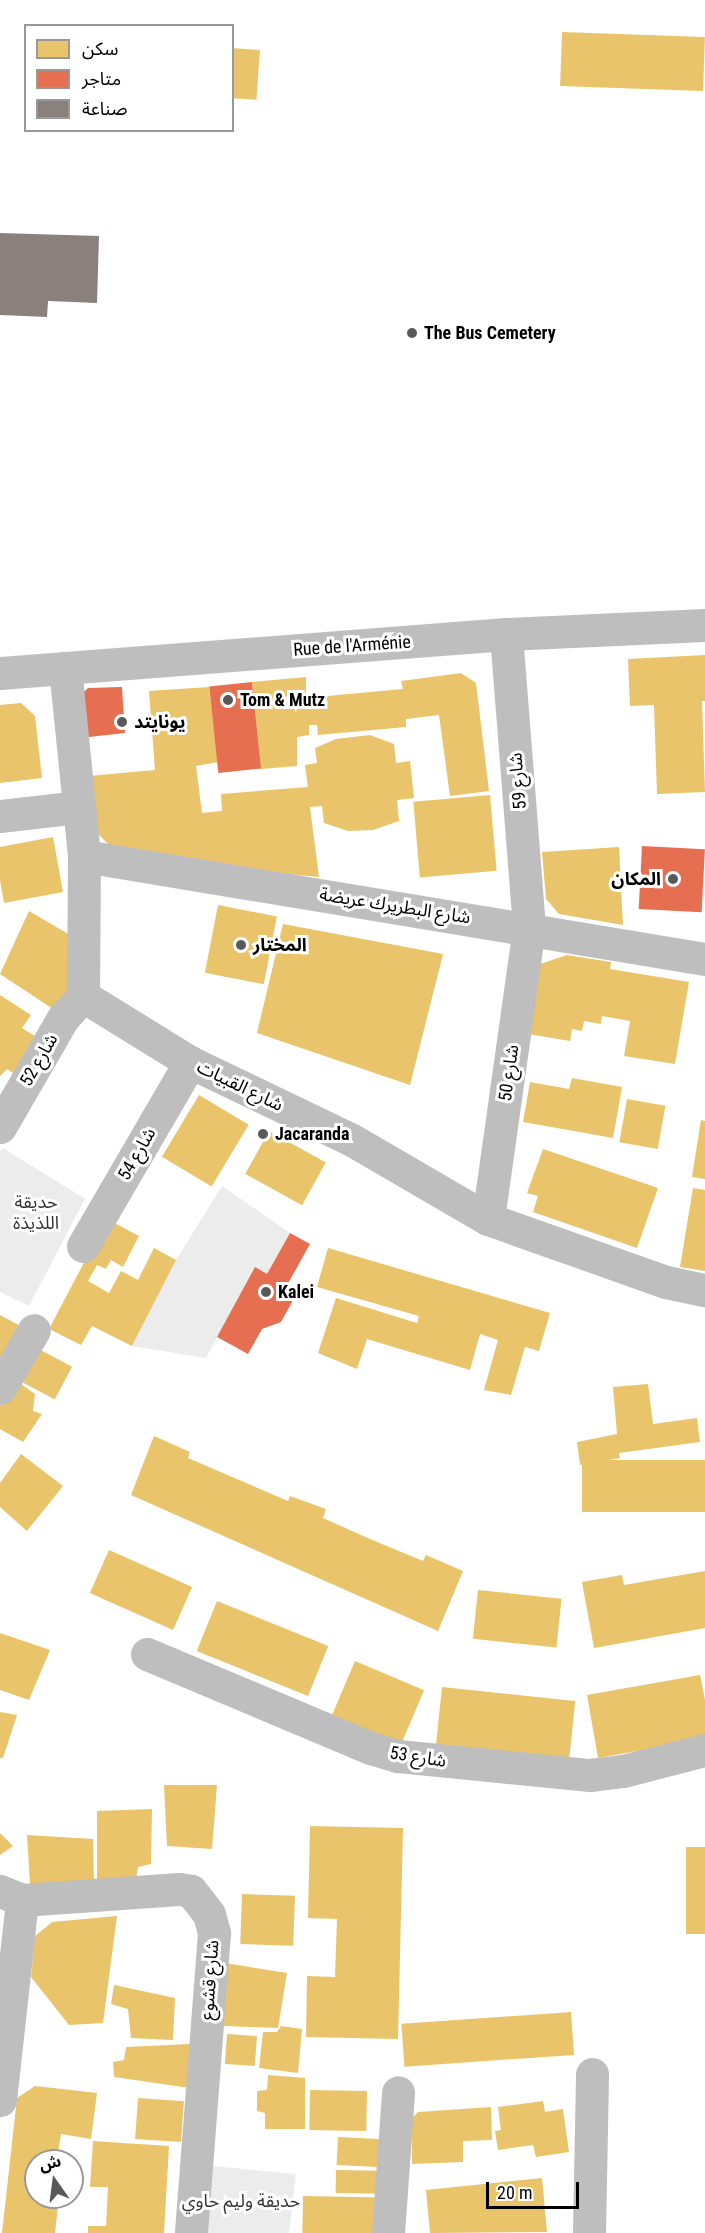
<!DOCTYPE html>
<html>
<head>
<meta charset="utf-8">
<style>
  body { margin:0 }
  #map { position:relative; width:705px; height:2233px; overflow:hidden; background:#fff; font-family:"Roboto Condensed","Noto Sans Arabic",sans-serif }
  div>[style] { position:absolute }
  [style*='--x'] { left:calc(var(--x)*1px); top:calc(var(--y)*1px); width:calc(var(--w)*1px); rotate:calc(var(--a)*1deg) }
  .green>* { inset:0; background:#ececec }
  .homes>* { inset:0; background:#e9c46a; transform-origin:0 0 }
  .shops>* { inset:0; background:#e76f51; transform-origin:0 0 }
  .industry>* { inset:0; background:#8a817c }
  .minor>* { height:33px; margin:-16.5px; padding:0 16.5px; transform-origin:16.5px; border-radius:16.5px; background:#bebebe }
  .dots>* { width:16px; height:16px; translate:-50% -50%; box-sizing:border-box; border:3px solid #fff; border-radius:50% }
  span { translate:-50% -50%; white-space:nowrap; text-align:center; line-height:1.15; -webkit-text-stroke:6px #fff; paint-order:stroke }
  .poi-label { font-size:18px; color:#000; font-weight:700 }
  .left { translate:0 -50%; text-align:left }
  .right { translate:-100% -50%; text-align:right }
  .street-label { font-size:18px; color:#000 }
  .park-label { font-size:18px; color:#333 }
  .legend { position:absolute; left:24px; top:24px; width:210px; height:108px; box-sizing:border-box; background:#fff; border:2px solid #999; margin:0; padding:8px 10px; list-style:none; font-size:18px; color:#000 }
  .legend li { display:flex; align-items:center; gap:12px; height:30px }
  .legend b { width:30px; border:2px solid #999 }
  .north { position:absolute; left:24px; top:2149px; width:60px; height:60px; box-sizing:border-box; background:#fff; border:2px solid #999; border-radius:50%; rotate:346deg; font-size:16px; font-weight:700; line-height:24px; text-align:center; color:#000 }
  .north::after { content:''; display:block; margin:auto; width:21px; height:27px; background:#595959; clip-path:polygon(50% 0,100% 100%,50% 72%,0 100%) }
  .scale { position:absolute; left:486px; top:2182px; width:93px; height:27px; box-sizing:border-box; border:3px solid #000; border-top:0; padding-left:8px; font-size:18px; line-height:21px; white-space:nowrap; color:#000; -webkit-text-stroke:4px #fff; paint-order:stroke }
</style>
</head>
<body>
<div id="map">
  <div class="green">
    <i style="clip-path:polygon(3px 1148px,85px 1199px,29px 1306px,0 1292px,0 1151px)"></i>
    <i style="clip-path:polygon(222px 1186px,290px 1233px,267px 1274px,255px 1268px,206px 1358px,132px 1346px,176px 1260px)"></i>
    <i style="clip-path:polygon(213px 2166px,296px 2174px,289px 2233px,206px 2233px)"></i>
  </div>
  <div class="homes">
    <i style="left:562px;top:32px;width:143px;height:54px;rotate:2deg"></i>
    <i style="left:232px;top:48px;width:28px;height:50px;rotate:4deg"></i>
    <i style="clip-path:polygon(705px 655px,705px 701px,702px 701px,705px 792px,657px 794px,654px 705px,630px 706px,628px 659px)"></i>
    <i style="clip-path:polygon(461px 673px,476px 683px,489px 791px,450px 796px,439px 715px,406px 719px,406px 727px,318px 735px,317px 725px,309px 725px,309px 735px,297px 737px,297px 766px,261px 769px,252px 682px,306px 677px,306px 698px,403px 689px,401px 681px)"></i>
    <i style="clip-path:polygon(209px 687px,218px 762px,196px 766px,202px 813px,222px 811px,221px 794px,308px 787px,305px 765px,317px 763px,315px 748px,336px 739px,370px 735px,394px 744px,396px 763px,410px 761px,414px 798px,397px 800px,399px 821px,373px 830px,348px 831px,324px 823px,322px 806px,310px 807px,319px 877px,225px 868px,113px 849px,93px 829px,89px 776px,155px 770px,149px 691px)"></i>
    <i style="clip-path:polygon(21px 703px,35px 716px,42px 778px,0 783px,0 705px)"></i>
    <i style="left:490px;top:795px;width:76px;height:77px;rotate:85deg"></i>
    <i style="clip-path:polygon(53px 837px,63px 892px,4px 903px,0 880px,0 847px)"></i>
    <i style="clip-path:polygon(619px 847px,623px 925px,559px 914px,546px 899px,542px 852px)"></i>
    <i style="left:218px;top:905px;width:60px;height:69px;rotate:11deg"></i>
    <i style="clip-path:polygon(29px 911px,70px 935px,70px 988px,53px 1009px,0 974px)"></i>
    <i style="clip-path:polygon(283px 924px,443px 954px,410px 1085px,257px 1033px)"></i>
    <i style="clip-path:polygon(567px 955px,611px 962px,610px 969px,689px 982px,675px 1064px,624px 1056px,630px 1021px,602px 1016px,601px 1024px,584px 1021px,582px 1031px,572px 1029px,570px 1041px,528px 1034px,540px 964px)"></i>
    <i style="clip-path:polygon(0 995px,31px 1015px,22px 1028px,43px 1041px,19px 1077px,7px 1069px,0 1076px)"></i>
    <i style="clip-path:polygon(572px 1078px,622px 1087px,613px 1138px,523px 1122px,530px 1082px,569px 1089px)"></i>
    <i style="left:199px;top:1095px;width:58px;height:72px;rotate:31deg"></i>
    <i style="left:627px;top:1099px;width:39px;height:44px;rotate:10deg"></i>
    <i style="clip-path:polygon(701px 1120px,705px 1121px,705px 1179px,692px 1177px)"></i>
    <i style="left:269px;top:1131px;width:65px;height:49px;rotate:29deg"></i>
    <i style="clip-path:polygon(543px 1149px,658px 1188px,637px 1248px,533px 1212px,538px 1196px,527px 1193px)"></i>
    <i style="clip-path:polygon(693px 1188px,705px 1190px,705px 1271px,680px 1267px)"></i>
    <i style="clip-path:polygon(107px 1219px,139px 1236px,123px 1267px,111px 1260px,106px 1269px,97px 1265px,88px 1281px,109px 1293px,121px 1271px,138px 1280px,154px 1248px,176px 1260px,132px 1346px,92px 1326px,81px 1345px,49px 1329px)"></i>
    <i style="clip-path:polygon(328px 1248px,550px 1313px,539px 1351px,525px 1347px,511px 1395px,484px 1390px,498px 1340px,480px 1334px,470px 1370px,367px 1339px,357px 1369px,318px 1353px,336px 1298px,417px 1323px,419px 1316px,317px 1287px)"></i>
    <i style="clip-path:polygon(0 1315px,24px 1328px,0 1377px)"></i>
    <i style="left:35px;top:1347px;width:42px;height:37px;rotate:28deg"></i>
    <i style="clip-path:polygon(14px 1379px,35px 1394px,33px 1411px,42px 1414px,23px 1442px,0 1429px,0 1406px)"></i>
    <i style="clip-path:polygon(648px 1384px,653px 1424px,697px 1418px,700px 1442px,619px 1453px,620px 1458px,580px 1465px,577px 1442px,617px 1434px,613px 1387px)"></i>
    <i style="clip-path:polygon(154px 1436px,190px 1452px,188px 1458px,288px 1501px,290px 1496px,326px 1509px,323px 1518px,370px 1539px,423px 1561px,426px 1555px,463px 1571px,438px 1631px,131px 1495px)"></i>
    <i style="clip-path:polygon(21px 1454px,63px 1486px,27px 1531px,0 1507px,0 1483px)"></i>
    <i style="left:705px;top:1460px;width:52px;height:123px;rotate:90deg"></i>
    <i style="left:109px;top:1550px;width:91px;height:47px;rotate:24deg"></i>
    <i style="clip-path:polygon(705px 1571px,705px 1628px,594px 1648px,582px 1582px,622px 1575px,624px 1585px)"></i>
    <i style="left:478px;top:1590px;width:84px;height:49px;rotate:6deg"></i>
    <i style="left:217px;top:1601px;width:120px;height:54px;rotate:22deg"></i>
    <i style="clip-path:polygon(0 1633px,50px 1650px,29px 1700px,0 1690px)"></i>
    <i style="left:355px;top:1661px;width:75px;height:62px;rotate:23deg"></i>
    <i style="clip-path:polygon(700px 1675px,705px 1700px,705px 1739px,598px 1758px,587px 1695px)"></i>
    <i style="left:442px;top:1687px;width:134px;height:63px;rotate:6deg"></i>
    <i style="clip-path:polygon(0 1712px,17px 1715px,3px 1758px,0 1758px)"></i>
    <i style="clip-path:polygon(164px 1785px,217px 1785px,212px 1849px,167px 1846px)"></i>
    <i style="clip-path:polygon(152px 1809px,151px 1864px,138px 1867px,136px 1881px,97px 1881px,97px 1811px)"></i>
    <i style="clip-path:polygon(310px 1826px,403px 1828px,398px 2039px,306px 2037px,307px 1976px,335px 1977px,337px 1919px,308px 1918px)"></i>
    <i style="clip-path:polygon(0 1833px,13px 1846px,0 1855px)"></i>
    <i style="clip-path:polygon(27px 1835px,93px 1839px,94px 1885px,30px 1884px)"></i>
    <i style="left:686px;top:1847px;width:19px;height:87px"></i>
    <i style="left:242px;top:1894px;width:53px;height:50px;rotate:2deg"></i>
    <i style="clip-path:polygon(117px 1916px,103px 2023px,69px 2025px,31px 1977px,35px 1936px,52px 1922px)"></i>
    <i style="clip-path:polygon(225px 1963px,287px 1973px,278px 2028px,224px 2026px)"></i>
    <i style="clip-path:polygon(114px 1985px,175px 1998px,173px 2040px,131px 2038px,128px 2009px,111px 2004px)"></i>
    <i style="left:571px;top:2012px;width:43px;height:170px;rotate:86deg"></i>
    <i style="clip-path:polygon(281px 2026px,302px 2029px,298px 2073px,259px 2068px,263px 2032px,277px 2032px)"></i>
    <i style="left:227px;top:2034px;width:30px;height:30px;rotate:4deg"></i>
    <i style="clip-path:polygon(190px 2044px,190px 2088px,114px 2077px,113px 2062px,124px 2060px,126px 2047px)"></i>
    <i style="clip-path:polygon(268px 2075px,305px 2078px,305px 2129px,265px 2129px,265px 2113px,257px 2111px,257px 2091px,267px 2090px)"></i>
    <i style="clip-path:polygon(35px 2086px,97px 2093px,91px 2139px,61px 2134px,58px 2152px,52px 2152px,65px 2154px,64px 2161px,36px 2161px,36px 2197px,59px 2197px,55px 2233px,2px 2233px,17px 2098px)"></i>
    <i style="left:310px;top:2090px;width:57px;height:40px;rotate:1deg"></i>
    <i style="left:138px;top:2098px;width:46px;height:41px;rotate:4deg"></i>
    <i style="clip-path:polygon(543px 2101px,545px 2112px,563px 2109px,569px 2152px,536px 2157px,533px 2145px,498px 2150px,495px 2131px,501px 2130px,498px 2107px)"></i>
    <i style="clip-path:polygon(491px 2107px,492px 2140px,463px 2141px,463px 2162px,412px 2164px,412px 2118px,418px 2112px)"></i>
    <i style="left:338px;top:2137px;width:45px;height:28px;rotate:3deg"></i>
    <i style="clip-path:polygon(93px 2141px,169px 2146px,164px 2233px,88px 2233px,88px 2226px,106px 2226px,108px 2187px,90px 2187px)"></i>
    <i style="left:336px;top:2170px;width:46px;height:23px;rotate:1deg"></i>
    <i style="clip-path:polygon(542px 2178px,547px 2232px,430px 2233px,426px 2190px)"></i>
    <i style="left:303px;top:2196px;width:81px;height:37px;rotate:1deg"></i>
  </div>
  <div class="shops">
    <i style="left:252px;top:682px;width:87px;height:43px;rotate:84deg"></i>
    <i style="clip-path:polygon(122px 687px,125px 733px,80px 738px,77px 698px,88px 688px)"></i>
    <i style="left:642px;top:846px;width:63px;height:63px;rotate:3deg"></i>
    <i style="clip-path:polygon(290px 1233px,310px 1244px,285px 1289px,296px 1295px,281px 1322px,262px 1329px,248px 1354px,217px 1337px,255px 1267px,267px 1274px)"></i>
  </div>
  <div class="industry">
    <i style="clip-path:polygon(0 233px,99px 236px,97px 303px,48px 301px,47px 317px,0 315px)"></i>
  </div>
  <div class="minor">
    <i style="--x:65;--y:668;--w:189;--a:84.2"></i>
    <i style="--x:84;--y:856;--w:140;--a:90.4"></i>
    <i style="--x:83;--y:996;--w:126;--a:31.7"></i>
    <i style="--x:190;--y:1062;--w:180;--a:25.7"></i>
    <i style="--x:352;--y:1140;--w:157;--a:30.2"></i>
    <i style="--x:488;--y:1219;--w:189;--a:19.5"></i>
    <i style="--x:666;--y:1282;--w:40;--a:12"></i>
    <i style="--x:0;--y:673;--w:508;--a:-4.41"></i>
    <i style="--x:506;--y:634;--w:199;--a:-2.6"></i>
    <i style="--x:0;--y:816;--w:80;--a:-6.5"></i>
    <i style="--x:84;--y:856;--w:629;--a:9.42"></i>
    <i style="--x:0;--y:1127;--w:126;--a:-60"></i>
    <i style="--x:63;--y:1018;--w:30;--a:-48"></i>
    <i style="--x:488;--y:1219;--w:295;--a:-82"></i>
    <i style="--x:529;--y:927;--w:294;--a:-94.5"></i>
    <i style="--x:83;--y:1246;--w:213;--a:-59.8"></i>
    <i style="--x:0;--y:1388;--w:67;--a:-59.6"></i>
    <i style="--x:147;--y:1654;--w:243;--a:22.8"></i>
    <i style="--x:371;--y:1748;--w:28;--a:17"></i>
    <i style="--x:398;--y:1756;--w:193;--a:5.7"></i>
    <i style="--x:590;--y:1775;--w:33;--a:-7"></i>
    <i style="--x:623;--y:1771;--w:85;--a:-14.4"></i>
    <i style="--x:0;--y:1891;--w:24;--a:22"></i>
    <i style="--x:22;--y:1900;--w:157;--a:-4"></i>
    <i style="--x:179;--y:1889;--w:12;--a:9"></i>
    <i style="--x:191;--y:1891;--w:29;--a:52"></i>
    <i style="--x:209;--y:1914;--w:20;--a:75"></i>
    <i style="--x:214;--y:1933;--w:301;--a:94.4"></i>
    <i style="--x:0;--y:2100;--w:201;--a:-83.7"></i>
    <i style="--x:388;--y:2233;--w:141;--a:-85.9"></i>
    <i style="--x:589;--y:2233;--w:159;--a:-88.9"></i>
  </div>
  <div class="dots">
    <i style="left:412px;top:333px;background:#595959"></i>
    <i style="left:228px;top:700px;background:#595959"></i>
    <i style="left:122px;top:722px;background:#595959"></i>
    <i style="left:673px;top:879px;background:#595959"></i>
    <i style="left:241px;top:945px;background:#595959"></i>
    <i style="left:263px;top:1134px;background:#595959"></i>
    <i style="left:266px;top:1292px;background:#595959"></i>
  </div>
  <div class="poi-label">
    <span class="left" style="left:424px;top:333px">The Bus Cemetery</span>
    <span class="left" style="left:240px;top:700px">Tom &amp; Mutz</span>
    <span class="left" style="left:134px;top:722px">يونايتد</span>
    <span class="right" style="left:661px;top:879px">المكان</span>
    <span class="left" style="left:253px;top:945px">المختار</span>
    <span class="left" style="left:275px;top:1134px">Jacaranda</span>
    <span class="left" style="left:278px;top:1292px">Kalei</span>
  </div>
  <div class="street-label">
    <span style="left:352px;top:646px;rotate:-4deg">Rue de l'Arménie</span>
    <span style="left:518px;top:781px;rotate:-95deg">شارع 59</span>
    <span style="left:395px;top:906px;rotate:9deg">شارع البطريرك عريضة</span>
    <span style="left:39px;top:1060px;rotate:-60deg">شارع 52</span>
    <span style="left:509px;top:1073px;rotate:-82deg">شارع 50</span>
    <span style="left:240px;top:1086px;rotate:26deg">شارع القبيات</span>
    <span style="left:137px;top:1154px;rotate:-60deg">شارع 54</span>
    <span style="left:418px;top:1757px;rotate:9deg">شارع 53</span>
    <span style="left:210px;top:1980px;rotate:-86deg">شارع قشوع</span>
  </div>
  <div class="park-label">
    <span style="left:36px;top:1213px">حديقة<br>اللذيذة</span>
    <span style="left:241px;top:2201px">حديقة وليم حاوي</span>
  </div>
  <ul class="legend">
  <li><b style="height:16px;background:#e9c46a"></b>سكن</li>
  <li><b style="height:16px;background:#e76f51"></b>متاجر</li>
  <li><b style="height:16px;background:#8a817c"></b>صناعة</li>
  </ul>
  <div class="north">ش</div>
  <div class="scale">20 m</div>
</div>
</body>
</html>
